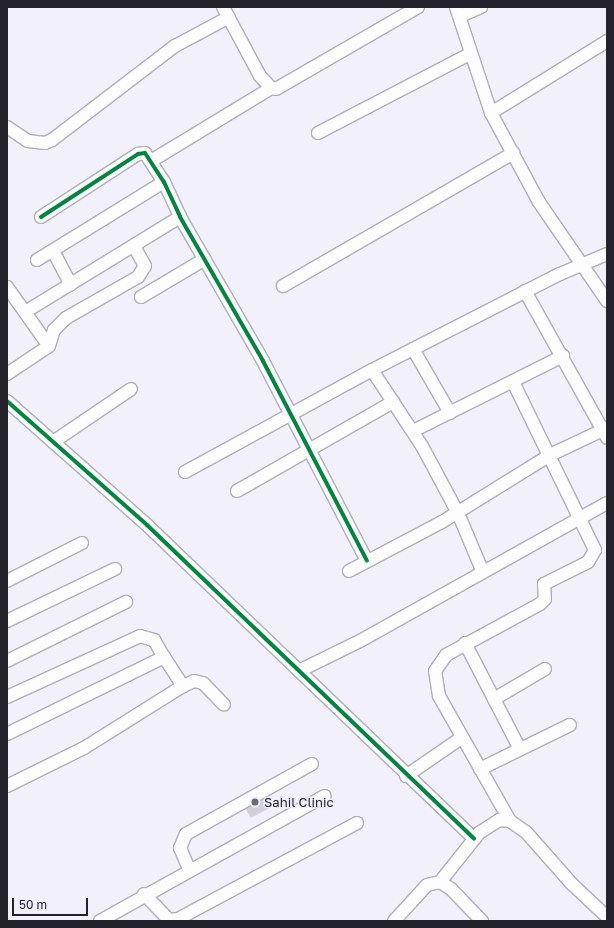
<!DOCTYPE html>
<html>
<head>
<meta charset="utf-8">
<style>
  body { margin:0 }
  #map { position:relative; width:614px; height:928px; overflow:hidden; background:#f2f0fa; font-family:"Golos Text",sans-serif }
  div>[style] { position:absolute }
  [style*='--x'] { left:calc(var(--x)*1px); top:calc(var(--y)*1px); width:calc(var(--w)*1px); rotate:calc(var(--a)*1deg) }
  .building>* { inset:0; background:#d3d0d9; transform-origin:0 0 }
  .roads { filter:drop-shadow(1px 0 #b0afb7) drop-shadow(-1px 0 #b0afb7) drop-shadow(0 1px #b0afb7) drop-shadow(0 -1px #b0afb7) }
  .minor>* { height:12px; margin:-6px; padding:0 6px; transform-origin:6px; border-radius:6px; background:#fdfdfe }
  .cycleway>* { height:4px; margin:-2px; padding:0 2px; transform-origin:2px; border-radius:2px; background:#00873e }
  .dots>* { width:11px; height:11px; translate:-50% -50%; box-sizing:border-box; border:2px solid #eeedfd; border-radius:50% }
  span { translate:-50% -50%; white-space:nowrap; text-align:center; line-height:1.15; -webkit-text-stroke:3px #eeedfd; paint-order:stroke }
  .poi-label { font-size:13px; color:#24232c }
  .left { translate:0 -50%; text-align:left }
  .frame { position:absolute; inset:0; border:8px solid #24232c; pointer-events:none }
  .scale { position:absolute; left:12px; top:898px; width:76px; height:18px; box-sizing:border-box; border:2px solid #24232c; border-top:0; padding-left:5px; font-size:12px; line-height:14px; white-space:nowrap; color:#24232c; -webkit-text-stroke:3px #eeedfd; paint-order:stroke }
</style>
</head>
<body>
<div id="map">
  <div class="building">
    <i style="left:264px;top:794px;width:15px;height:23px;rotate:62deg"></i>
  </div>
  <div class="roads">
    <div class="minor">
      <i style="--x:223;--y:7;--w:78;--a:61.8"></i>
      <i style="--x:260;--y:76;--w:16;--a:47"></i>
      <i style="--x:271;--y:88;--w:5;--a:11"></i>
      <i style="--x:276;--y:89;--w:164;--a:-30"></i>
      <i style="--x:456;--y:7;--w:112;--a:71.7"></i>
      <i style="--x:491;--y:113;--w:101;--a:61.7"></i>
      <i style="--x:539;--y:202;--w:120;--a:55.5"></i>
      <i style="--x:460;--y:16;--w:23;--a:-23"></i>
      <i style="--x:491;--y:113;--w:137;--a:-31.8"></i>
      <i style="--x:7;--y:127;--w:25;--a:34"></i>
      <i style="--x:28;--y:141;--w:17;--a:7"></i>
      <i style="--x:45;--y:143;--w:8;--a:-23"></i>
      <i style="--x:52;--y:140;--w:155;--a:-37.4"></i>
      <i style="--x:175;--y:46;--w:61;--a:-28.2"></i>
      <i style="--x:318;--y:133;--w:171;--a:-27.5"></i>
      <i style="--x:151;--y:161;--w:140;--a:-31.3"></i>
      <i style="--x:41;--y:217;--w:116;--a:-33"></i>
      <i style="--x:138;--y:154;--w:7;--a:-8"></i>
      <i style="--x:145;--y:153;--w:35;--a:57"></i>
      <i style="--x:164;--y:182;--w:38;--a:65"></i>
      <i style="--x:180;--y:217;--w:166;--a:60"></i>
      <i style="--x:263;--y:361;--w:225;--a:62.5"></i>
      <i style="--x:53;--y:251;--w:38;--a:62"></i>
      <i style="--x:37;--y:260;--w:149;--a:-31.6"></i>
      <i style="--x:283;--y:286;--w:266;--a:-30"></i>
      <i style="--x:7;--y:287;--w:72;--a:54.6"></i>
      <i style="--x:525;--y:291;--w:168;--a:60.8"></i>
      <i style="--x:141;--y:297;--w:74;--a:-30.7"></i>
      <i style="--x:25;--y:312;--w:182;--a:-31.5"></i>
      <i style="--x:413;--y:349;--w:74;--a:60"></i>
      <i style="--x:372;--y:370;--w:91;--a:56.7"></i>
      <i style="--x:422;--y:446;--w:76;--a:61.8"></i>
      <i style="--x:458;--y:513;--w:62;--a:67.2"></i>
      <i style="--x:7;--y:374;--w:50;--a:-33.7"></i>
      <i style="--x:49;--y:346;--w:17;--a:-73"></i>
      <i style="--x:54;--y:330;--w:17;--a:-45"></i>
      <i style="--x:66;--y:318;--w:83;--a:-29.7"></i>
      <i style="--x:138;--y:277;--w:13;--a:-58"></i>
      <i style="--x:145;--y:266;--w:23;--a:-119"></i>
      <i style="--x:7;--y:401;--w:187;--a:41.5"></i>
      <i style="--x:147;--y:525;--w:453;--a:43.8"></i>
      <i style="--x:413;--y:431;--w:168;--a:-26.6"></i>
      <i style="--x:53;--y:442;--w:94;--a:-34.2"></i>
      <i style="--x:185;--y:472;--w:213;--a:-28.6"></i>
      <i style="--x:372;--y:370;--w:211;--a:-27.1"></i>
      <i style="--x:560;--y:274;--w:51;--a:-23.1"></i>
      <i style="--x:237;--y:491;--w:180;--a:-29.7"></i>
      <i style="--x:349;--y:571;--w:105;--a:-27.8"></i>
      <i style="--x:442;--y:522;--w:127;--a:-31.8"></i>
      <i style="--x:550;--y:455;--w:63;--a:-25.3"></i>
      <i style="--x:7;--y:581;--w:84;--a:-26.9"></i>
      <i style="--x:7;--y:621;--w:120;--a:-25.7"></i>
      <i style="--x:465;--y:643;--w:119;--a:62.6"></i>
      <i style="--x:7;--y:661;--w:133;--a:-26.4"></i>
      <i style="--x:299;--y:671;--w:68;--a:-26.2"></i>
      <i style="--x:360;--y:641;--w:283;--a:-29.2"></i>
      <i style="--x:7;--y:697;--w:146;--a:-24.6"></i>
      <i style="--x:140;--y:636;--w:15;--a:16"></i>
      <i style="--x:154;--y:640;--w:20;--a:60"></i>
      <i style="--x:494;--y:699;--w:59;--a:-30.5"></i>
      <i style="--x:7;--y:734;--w:175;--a:-26.1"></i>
      <i style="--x:164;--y:657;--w:35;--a:57"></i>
      <i style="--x:183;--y:686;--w:12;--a:-24"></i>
      <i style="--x:194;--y:681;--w:9;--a:13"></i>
      <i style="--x:203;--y:683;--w:30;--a:46"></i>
      <i style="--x:480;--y:769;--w:100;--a:-26.1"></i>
      <i style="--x:406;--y:776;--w:67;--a:-34.6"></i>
      <i style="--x:7;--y:786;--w:86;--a:-26.3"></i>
      <i style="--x:84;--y:748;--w:117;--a:-32.1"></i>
      <i style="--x:510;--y:821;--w:144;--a:-119.6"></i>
      <i style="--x:439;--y:696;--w:25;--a:-99"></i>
      <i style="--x:435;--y:671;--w:19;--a:-55"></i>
      <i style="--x:446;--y:655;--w:107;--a:-28.5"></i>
      <i style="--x:540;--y:604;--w:7;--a:-45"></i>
      <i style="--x:545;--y:599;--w:15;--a:-94"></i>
      <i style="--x:544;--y:584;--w:49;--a:-26.6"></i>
      <i style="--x:588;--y:562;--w:14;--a:-60"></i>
      <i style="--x:595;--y:550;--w:187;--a:-116"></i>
      <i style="--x:189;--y:869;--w:23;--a:-113"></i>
      <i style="--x:180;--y:848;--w:15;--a:-67"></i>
      <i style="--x:186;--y:834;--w:144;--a:-29.1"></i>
      <i style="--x:440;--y:882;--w:63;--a:-51.5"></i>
      <i style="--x:479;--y:833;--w:24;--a:-33"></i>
      <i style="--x:499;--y:820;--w:11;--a:5"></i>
      <i style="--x:510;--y:821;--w:19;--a:35"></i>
      <i style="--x:526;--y:832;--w:69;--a:48.5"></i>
      <i style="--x:572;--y:884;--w:48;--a:43.3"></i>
      <i style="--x:144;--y:894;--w:36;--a:46"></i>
      <i style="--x:169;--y:920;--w:9;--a:-6"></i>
      <i style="--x:178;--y:919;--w:203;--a:-28.2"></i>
      <i style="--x:100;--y:921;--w:257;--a:-29.1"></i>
      <i style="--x:394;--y:921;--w:49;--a:-47.5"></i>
      <i style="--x:427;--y:885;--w:13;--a:-13"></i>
      <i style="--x:440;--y:882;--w:13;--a:32"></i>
      <i style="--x:451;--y:889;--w:45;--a:45.9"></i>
    </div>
  </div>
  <div class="cycleway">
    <i style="--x:41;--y:217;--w:116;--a:-33"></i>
    <i style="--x:138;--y:154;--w:7;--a:-8"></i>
    <i style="--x:145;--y:153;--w:35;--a:57"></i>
    <i style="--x:164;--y:182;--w:38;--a:65"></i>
    <i style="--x:180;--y:217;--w:166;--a:60"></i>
    <i style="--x:263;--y:361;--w:225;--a:62.5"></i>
    <i style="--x:7;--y:401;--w:187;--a:41.5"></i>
    <i style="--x:147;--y:525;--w:453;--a:43.8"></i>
  </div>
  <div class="dots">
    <i style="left:255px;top:802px;background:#6c6b74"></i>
  </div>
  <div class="poi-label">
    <span class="left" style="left:264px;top:802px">Sahil Clinic</span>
  </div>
  <div class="frame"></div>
  <div class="scale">50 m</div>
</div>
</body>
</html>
